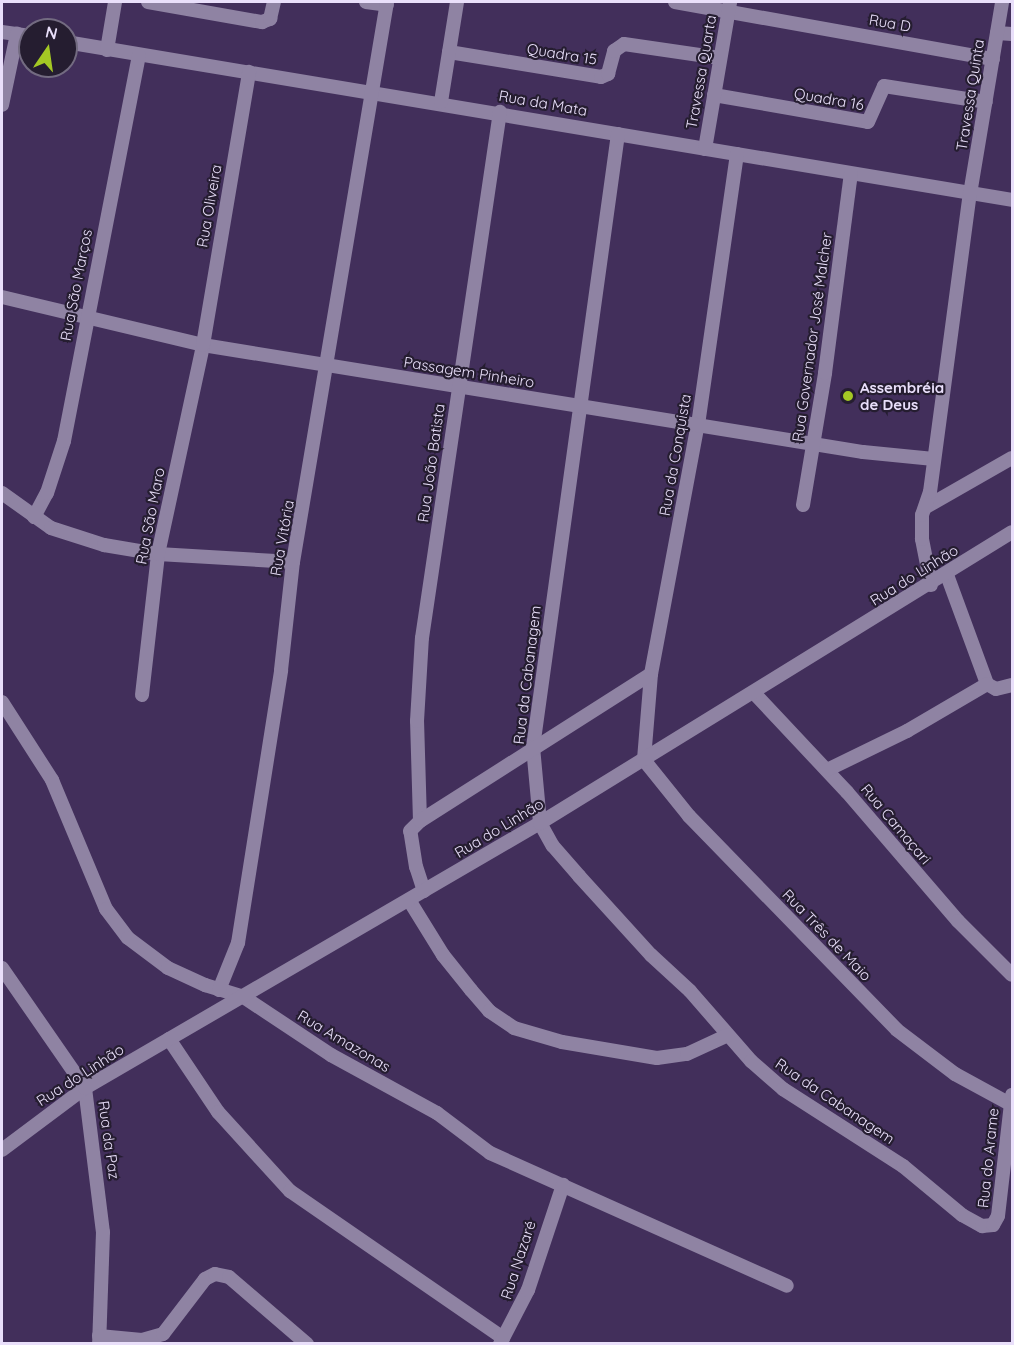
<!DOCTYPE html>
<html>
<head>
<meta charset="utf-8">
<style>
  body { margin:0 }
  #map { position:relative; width:1014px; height:1345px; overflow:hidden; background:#422f5b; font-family:Quicksand,sans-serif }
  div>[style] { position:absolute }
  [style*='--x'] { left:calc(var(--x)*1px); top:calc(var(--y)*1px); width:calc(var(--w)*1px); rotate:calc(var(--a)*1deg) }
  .minor>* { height:14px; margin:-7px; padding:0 7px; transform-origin:7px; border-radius:7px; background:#8f83a3 }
  .dots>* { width:16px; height:16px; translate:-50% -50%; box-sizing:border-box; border:3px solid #251d30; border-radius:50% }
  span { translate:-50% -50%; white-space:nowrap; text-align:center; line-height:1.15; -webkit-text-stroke:4.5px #251d30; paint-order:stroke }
  .street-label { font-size:15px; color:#e9dffa }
  .poi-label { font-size:15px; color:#e9dffa; font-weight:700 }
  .left { translate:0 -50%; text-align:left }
  .frame { position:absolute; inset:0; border:3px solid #e9dffa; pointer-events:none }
  .north { position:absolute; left:18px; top:18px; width:60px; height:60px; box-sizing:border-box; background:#251d30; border:2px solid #736b81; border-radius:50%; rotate:13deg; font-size:16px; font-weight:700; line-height:24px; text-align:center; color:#e9dffa }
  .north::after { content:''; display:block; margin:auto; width:21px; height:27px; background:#a4c824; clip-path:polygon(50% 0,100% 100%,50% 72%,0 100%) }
</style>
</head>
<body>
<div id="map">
  <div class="minor">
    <i style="--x:148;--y:2;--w:116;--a:10"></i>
    <i style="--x:262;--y:22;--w:9;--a:-21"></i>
    <i style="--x:270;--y:19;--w:17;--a:-77"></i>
    <i style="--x:366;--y:2;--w:21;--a:8"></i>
    <i style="--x:675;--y:2;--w:323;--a:10.2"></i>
    <i style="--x:2;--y:32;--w:28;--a:8"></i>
    <i style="--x:997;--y:33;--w:15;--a:4"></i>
    <i style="--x:66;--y:42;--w:959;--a:9.48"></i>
    <i style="--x:107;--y:50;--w:49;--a:-80.5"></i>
    <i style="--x:449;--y:52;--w:154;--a:9.3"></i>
    <i style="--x:601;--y:77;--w:8;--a:-23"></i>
    <i style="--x:608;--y:74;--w:24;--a:-75"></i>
    <i style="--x:614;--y:51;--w:12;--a:-35"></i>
    <i style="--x:624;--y:44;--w:97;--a:8.3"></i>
    <i style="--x:714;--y:95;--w:156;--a:9.9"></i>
    <i style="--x:868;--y:122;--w:39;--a:-66"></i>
    <i style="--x:884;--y:86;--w:103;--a:8.9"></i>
    <i style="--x:441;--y:102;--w:101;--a:-80.9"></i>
    <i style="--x:2;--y:105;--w:73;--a:-78.1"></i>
    <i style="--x:618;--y:134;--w:619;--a:97.89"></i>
    <i style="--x:533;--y:747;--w:76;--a:84.7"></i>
    <i style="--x:540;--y:823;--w:26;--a:61"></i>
    <i style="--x:553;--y:846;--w:40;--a:49"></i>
    <i style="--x:579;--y:876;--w:107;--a:47.7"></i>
    <i style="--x:651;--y:955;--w:53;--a:42.7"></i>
    <i style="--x:690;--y:991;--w:93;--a:48.9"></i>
    <i style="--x:751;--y:1061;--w:43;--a:41.2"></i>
    <i style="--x:783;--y:1089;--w:143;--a:32.7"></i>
    <i style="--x:903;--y:1166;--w:77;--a:39.7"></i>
    <i style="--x:962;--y:1215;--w:23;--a:29"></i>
    <i style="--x:982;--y:1226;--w:11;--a:-5"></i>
    <i style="--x:993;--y:1225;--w:10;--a:-61"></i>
    <i style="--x:998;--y:1216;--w:122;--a:-83.4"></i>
    <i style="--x:705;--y:149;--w:149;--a:-80.3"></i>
    <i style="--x:737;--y:154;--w:272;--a:98.2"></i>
    <i style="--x:698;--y:423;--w:255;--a:100.6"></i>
    <i style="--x:651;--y:674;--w:86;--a:94.7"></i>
    <i style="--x:644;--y:760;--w:72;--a:51.2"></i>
    <i style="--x:689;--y:816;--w:298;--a:45.8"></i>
    <i style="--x:897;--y:1030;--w:73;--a:37.2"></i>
    <i style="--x:955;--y:1074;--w:63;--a:28.6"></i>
    <i style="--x:2;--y:297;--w:207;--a:13.4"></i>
    <i style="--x:203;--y:345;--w:669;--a:9.21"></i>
    <i style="--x:863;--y:452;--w:71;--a:5.6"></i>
    <i style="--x:2;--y:493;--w:60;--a:35.5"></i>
    <i style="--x:51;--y:528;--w:56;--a:17.8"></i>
    <i style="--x:104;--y:545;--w:55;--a:9.5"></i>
    <i style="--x:158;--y:554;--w:135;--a:3.4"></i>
    <i style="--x:803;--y:505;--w:134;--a:-80.5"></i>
    <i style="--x:825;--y:373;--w:201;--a:-82.6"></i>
    <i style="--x:926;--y:507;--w:99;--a:-29.7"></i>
    <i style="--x:34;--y:517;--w:27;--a:-62"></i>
    <i style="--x:47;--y:493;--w:55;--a:-71.9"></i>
    <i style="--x:64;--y:441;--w:393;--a:-79"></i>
    <i style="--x:947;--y:575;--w:116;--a:69.8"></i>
    <i style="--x:987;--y:684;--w:10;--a:29"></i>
    <i style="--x:996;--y:689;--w:16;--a:-14"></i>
    <i style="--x:931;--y:585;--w:47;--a:-101.1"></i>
    <i style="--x:922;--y:539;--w:24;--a:-90"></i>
    <i style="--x:922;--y:515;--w:24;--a:-71"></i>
    <i style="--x:930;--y:492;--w:301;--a:-82.4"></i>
    <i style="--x:970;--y:194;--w:195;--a:-80.5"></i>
    <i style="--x:754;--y:693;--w:136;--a:46.8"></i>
    <i style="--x:847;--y:792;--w:170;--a:49.3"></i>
    <i style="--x:958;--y:921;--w:76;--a:45"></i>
    <i style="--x:142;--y:695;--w:142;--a:-83.5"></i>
    <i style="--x:158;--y:554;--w:214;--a:-77.8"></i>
    <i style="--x:203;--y:345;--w:277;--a:-80.4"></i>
    <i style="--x:2;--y:702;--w:93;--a:57.3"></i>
    <i style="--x:52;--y:780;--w:140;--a:67.3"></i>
    <i style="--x:106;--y:909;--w:36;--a:53"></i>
    <i style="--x:128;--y:938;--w:50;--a:36.9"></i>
    <i style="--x:168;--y:968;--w:41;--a:24.7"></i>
    <i style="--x:205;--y:985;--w:39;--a:17"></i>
    <i style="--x:242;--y:996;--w:107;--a:33.5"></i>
    <i style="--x:331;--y:1055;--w:121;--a:28.7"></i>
    <i style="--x:437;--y:1113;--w:66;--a:37"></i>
    <i style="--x:490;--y:1153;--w:325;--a:24.1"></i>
    <i style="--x:827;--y:770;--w:89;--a:-26"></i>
    <i style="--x:907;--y:731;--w:93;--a:-30.4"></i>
    <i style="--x:420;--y:821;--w:100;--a:-91.7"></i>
    <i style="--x:417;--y:721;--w:83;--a:-86.6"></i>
    <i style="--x:422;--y:638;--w:532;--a:-81.57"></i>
    <i style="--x:424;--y:891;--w:25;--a:-108"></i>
    <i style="--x:416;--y:867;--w:36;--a:-99"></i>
    <i style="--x:410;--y:831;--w:14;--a:-45"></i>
    <i style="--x:420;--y:821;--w:274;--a:-32.5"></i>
    <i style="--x:409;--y:900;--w:65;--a:58.3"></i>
    <i style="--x:443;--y:955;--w:45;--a:51.3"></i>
    <i style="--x:471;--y:990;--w:28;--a:49"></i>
    <i style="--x:489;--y:1011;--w:30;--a:34"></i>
    <i style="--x:514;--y:1028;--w:50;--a:16.3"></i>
    <i style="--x:562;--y:1042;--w:96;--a:9.6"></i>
    <i style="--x:657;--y:1058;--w:30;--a:-8"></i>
    <i style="--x:687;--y:1054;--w:45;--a:-24.9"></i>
    <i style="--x:2;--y:968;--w:146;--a:55.3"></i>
    <i style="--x:85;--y:1088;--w:145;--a:82.9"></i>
    <i style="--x:103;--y:1232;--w:112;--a:92"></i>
    <i style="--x:219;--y:990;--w:51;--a:-68"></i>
    <i style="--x:238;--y:943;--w:276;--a:-81"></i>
    <i style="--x:281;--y:670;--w:109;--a:-83.7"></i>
    <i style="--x:293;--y:562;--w:568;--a:-80.47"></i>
    <i style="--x:169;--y:1039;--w:88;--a:56.1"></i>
    <i style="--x:218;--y:1112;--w:107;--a:47.7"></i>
    <i style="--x:290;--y:1191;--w:259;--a:34.6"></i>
    <i style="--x:2;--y:1150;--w:104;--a:-36.8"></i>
    <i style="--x:85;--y:1088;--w:527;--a:-30.22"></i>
    <i style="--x:540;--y:823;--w:554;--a:-31.65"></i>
    <i style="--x:99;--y:1336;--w:43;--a:5.3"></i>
    <i style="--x:142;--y:1340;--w:22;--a:-16"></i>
    <i style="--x:163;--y:1334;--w:69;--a:-52.6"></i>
    <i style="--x:205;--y:1279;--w:11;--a:-27"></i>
    <i style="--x:215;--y:1274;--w:14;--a:12"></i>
    <i style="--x:229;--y:1277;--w:103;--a:40.7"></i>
    <i style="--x:500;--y:1344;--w:61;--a:-62.6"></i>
    <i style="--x:528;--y:1290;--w:111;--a:-71.6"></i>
  </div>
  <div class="dots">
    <i style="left:848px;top:396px;background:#a4c824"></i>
  </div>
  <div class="street-label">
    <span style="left:890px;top:23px;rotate:10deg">Rua D</span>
    <span style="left:562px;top:54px;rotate:9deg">Quadra 15</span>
    <span style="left:701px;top:72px;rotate:-80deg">Travessa Quarta</span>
    <span style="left:970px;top:95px;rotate:-81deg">Travessa Quinta</span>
    <span style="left:829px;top:99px;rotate:10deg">Quadra 16</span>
    <span style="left:543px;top:103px;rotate:10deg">Rua da Mata</span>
    <span style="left:209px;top:206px;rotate:-80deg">Rua Oliveira</span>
    <span style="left:76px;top:285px;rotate:-79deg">Rua São Marços</span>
    <span style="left:812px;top:337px;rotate:-82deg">Rua Governador José Malcher</span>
    <span style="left:469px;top:372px;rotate:9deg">Passagem Pinheiro</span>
    <span style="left:675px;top:455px;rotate:-80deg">Rua da Conquista</span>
    <span style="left:431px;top:463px;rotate:-82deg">Rua João Batista</span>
    <span style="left:150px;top:516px;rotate:-79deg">Rua São Maro</span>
    <span style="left:282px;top:538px;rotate:-80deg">Rua Vitória</span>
    <span style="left:914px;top:575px;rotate:-32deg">Rua do Linhão</span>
    <span style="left:527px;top:675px;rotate:-83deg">Rua da Cabanagem</span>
    <span style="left:896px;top:824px;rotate:50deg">Rua Camaçari</span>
    <span style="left:499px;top:828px;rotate:-31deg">Rua do Linhão</span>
    <span style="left:827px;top:935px;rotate:46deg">Rua Três de Maio</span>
    <span style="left:344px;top:1041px;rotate:31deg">Rua Amazonas</span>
    <span style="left:80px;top:1075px;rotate:-33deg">Rua do Linhão</span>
    <span style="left:835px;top:1101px;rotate:34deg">Rua da Cabanagem</span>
    <span style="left:109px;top:1140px;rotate:82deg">Rua da Paz</span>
    <span style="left:988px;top:1158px;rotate:-84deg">Rua do Arame</span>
    <span style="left:518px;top:1260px;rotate:-72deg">Rua Nazaré</span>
  </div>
  <div class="poi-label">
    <span class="left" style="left:860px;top:396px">Assembréia<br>de Deus</span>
  </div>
  <div class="frame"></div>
  <div class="north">N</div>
</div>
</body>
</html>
